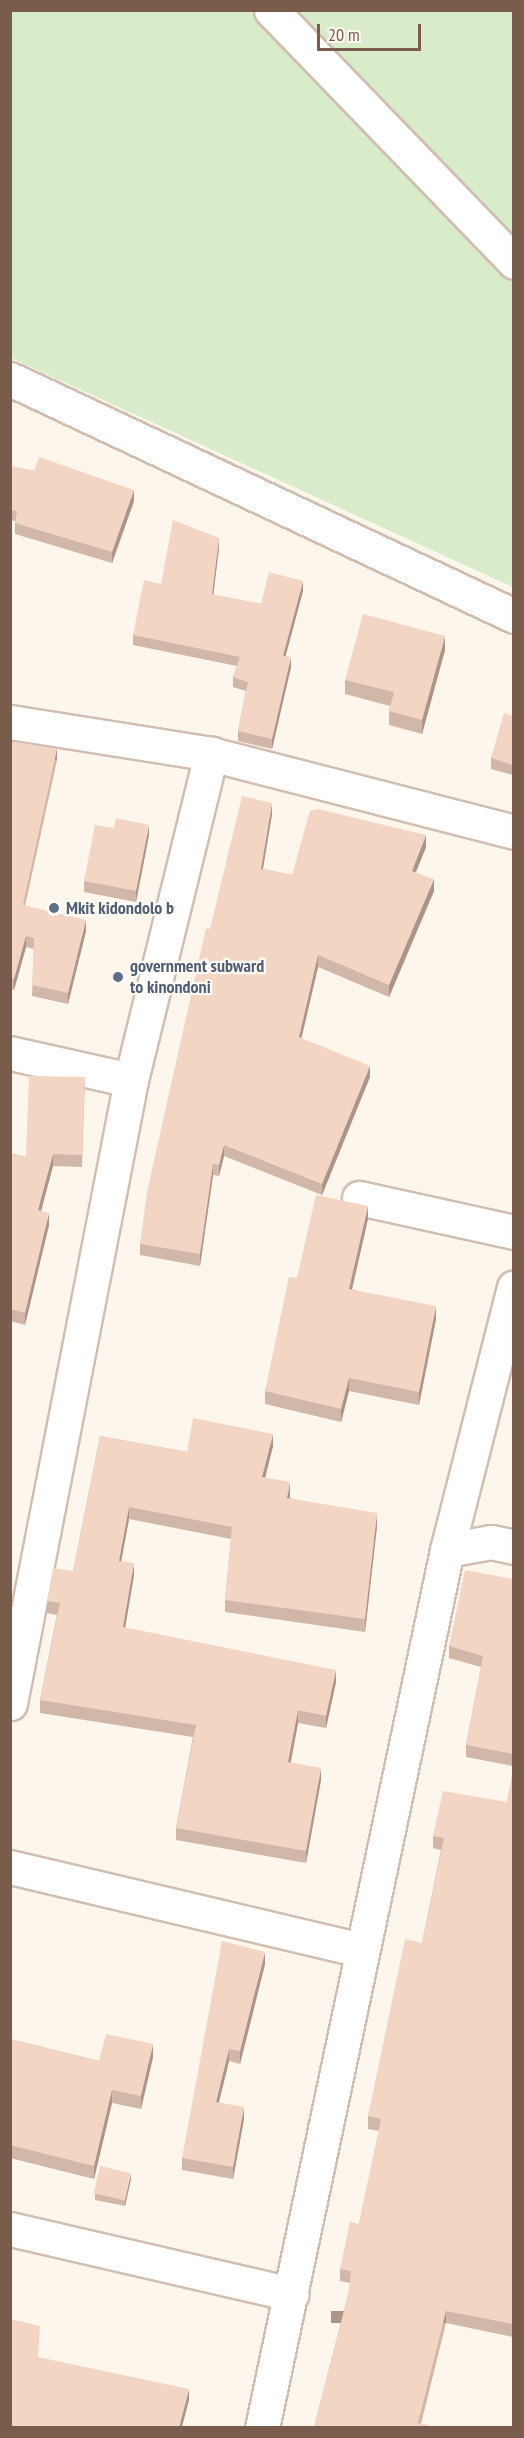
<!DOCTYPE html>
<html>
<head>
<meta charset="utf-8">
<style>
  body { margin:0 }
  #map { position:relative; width:524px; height:2438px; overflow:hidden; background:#fdf6ec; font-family:"PT Sans Narrow",sans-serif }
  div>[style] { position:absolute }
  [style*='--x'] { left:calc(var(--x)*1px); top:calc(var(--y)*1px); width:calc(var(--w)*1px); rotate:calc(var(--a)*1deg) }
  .green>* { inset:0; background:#d8ecc9 }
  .roads { filter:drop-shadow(2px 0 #d1beb0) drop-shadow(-2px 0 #d1beb0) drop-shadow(0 2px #d1beb0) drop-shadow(0 -2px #d1beb0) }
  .street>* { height:33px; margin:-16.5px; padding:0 16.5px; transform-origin:16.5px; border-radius:16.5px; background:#fff }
  .wall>* { inset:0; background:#d1b7a8 }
  .shaded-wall>* { inset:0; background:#aa9588; transform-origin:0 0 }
  .building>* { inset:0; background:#f3d5c3; transform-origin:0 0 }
  .dots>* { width:16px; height:16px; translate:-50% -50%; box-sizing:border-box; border:3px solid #fffaf3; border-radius:50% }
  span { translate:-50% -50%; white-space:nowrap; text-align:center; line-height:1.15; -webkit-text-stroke:4.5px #fffaf3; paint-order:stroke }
  .service-label { font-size:18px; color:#4e5e75; font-weight:700 }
  .left { translate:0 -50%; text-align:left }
  .frame { position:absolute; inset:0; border:12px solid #7a5c4d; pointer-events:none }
  .scale { position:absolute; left:317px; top:24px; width:104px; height:27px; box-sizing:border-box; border:3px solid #7a5c4d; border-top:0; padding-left:8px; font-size:18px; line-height:21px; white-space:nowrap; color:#7a5c4d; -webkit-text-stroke:4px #fffaf3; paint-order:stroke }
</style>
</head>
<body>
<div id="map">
  <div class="green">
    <i style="clip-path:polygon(11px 11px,250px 11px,513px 283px,513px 587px,11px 358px)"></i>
    <i style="clip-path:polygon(290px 11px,513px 11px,513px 234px)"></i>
  </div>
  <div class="roads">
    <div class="street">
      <i style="--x:271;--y:10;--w:350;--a:46"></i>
      <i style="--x:10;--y:379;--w:557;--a:25.18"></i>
      <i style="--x:10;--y:722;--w:204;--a:9"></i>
      <i style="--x:211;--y:754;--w:313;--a:14.4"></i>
      <i style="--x:10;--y:1053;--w:124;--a:12.6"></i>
      <i style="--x:131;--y:1080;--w:635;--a:100.99"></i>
      <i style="--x:131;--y:1080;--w:336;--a:-76.2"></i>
      <i style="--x:359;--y:1198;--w:159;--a:12.4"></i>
      <i style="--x:447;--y:1550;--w:45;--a:-10.3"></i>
      <i style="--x:491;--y:1542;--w:24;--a:12"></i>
      <i style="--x:10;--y:1867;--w:361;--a:13.3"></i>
      <i style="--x:10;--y:2229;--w:289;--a:13"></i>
      <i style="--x:262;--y:2428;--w:897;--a:-78.1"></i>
      <i style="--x:447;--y:1550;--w:271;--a:-75.7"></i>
    </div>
  </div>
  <div class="wall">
    <i style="clip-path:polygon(10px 466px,34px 471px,134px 501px,112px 563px,15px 534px,15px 521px,10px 520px)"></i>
    <i style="clip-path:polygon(219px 548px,213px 595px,261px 604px,303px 591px,285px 656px,291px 667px,272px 749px,238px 741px,238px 731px,246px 691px,233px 687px,233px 677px,237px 666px,133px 645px,133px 635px,161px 584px)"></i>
    <i style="clip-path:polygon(445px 650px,422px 734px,389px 725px,389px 711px,390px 706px,345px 694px,345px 680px)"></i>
    <i style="clip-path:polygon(513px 716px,513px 775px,491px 769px,491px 758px)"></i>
    <i style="clip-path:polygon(10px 741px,57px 760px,25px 906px,86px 931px,68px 1004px,32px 996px,34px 949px,26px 947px,14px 990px,10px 989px)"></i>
    <i style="clip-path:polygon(272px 814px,263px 869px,292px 875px,426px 847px,416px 872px,434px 891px,389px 997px,318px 967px,301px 1038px,370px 1077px,322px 1195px,224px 1156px,219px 1176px,213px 1175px,200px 1266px,140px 1255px,140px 1244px,210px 929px)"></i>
    <i style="clip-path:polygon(149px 835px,136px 902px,84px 892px,84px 881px)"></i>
    <i style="clip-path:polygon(85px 1077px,82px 1167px,53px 1166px,41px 1211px,49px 1225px,25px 1325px,10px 1321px,10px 1153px,26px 1157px)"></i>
    <i style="clip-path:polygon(368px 1219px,352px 1289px,436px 1319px,419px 1405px,349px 1391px,341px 1422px,265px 1404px,265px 1391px,297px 1278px)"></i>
    <i style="clip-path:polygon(100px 1436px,187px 1452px,273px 1446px,265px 1478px,290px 1495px,290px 1498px,377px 1526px,365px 1632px,225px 1612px,225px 1600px,231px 1539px,129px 1519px,121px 1561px,134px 1575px,125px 1628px,336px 1682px,326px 1728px,298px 1723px,291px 1763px,321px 1780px,306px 1863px,176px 1840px,176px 1828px,193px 1737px,40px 1713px,40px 1700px,57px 1615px,47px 1613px,47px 1601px,73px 1571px)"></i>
    <i style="clip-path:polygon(513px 1579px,513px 1766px,466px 1757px,466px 1745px,481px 1667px,449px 1658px,449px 1646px)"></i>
    <i style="clip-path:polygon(513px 1771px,513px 2337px,446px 2323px,421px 2424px,428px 2427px,314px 2427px,349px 2291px,350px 2283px,340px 2281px,340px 2269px,359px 2224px,379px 2131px,368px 2129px,368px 2116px,422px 1943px,441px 1850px,433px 1848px,433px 1836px,507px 1802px)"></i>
    <i style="clip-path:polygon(265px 1964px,240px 2064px,229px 2061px,219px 2102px,244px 2119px,233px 2179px,182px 2170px,182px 2158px)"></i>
    <i style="clip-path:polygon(10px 2039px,99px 2061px,153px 2057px,141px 2109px,112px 2103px,94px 2179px,10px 2158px)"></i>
    <i style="clip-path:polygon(131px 2179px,125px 2206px,95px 2200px,95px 2194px)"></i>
  </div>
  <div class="shaded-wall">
    <i style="clip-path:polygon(134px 490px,134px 501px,112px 563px,112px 552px)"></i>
    <i style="clip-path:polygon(219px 538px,219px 548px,212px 605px,212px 594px)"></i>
    <i style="clip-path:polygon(303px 581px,303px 591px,283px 666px,283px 656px)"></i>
    <i style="clip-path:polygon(445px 636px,445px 650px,422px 734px,422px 720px)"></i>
    <i style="clip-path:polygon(291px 657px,291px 667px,272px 749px,272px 739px)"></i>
    <i style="left:57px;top:749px;width:11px;height:160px;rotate:90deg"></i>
    <i style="clip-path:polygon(272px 803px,272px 814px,261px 880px,261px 869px)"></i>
    <i style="clip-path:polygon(149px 825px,149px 835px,136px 902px,136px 891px)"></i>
    <i style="clip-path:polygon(426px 835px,426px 847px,412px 882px,412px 871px)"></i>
    <i style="clip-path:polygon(434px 879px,434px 891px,389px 997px,389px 985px)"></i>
    <i style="clip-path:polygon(86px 920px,86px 931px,68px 1004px,68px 993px)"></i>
    <i style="clip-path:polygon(26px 936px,26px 947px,14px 990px,14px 979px)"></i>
    <i style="clip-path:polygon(318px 955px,318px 967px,299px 1049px,299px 1037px)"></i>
    <i style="clip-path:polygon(370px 1066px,370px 1077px,322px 1195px,322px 1184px)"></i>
    <i style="clip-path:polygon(224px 1145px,224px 1156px,219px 1176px,219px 1165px)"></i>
    <i style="clip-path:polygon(53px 1154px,53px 1166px,38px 1222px,38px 1210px)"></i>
    <i style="clip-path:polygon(213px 1164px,213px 1175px,200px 1266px,200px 1254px)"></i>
    <i style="clip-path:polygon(368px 1206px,368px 1219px,349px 1302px,349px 1289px)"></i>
    <i style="clip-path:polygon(49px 1213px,49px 1225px,25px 1325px,25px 1313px)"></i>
    <i style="clip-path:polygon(436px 1306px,436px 1319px,419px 1405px,419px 1392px)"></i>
    <i style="clip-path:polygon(349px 1378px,349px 1391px,341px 1422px,341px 1409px)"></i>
    <i style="clip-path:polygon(273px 1434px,273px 1446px,262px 1490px,262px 1477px)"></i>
    <i style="clip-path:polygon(290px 1482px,290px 1495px,287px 1510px,287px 1498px)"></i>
    <i style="clip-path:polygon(129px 1507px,129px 1519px,119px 1573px,119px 1561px)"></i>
    <i style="clip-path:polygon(377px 1513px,377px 1526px,365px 1632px,365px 1619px)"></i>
    <i style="clip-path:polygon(134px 1563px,134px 1575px,123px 1640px,123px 1627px)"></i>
    <i style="clip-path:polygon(336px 1670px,336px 1682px,326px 1728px,326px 1716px)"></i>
    <i style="clip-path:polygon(298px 1710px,298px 1723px,288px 1774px,288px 1762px)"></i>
    <i style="clip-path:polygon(321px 1768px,321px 1780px,306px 1863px,306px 1851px)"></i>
    <i style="clip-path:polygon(265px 1952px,265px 1964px,240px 2064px,240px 2051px)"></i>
    <i style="clip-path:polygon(153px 2044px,153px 2057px,141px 2109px,141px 2096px)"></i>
    <i style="clip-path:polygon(229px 2049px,229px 2061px,216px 2114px,216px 2102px)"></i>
    <i style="clip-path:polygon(112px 2090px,112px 2103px,94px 2179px,94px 2166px)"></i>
    <i style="clip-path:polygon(244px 2107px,244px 2119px,233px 2179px,233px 2167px)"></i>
    <i style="clip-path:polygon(131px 2173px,131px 2179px,125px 2206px,125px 2200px)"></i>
    <i style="left:446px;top:2311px;width:12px;height:115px;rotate:90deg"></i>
    <i style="clip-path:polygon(189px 2389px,189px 2400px,182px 2427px,179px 2427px)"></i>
  </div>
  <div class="building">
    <i style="clip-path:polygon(39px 457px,134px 490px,112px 552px,15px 523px,17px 511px,10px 510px,10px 466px,34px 471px)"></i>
    <i style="clip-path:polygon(173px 520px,219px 538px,212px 594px,261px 604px,269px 572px,303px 581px,283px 656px,291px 657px,272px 739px,238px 731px,248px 682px,233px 677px,240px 657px,133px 635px,144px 580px,161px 584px)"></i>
    <i style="clip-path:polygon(363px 614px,445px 636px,422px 720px,389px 711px,394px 692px,345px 680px)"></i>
    <i style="clip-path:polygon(504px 713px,513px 716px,513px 765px,491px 758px)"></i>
    <i style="clip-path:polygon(10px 741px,57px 749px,23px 905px,86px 920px,68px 993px,32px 985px,34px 938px,26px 936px,14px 979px,10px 978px)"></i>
    <i style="clip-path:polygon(242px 796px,272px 803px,261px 869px,292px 875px,310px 811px,318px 809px,426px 835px,412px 871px,434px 879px,389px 985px,318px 955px,299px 1037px,370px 1066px,322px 1184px,224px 1145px,219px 1165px,213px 1164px,200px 1254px,140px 1244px,147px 1192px,206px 928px,210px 929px)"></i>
    <i style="clip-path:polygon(116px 818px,149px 825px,136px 891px,84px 881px,95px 825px,114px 828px)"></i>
    <i style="clip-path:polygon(29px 1076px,85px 1077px,82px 1155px,53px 1154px,38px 1210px,49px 1213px,25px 1313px,10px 1309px,10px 1153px,26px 1157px)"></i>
    <i style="clip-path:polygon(316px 1195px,368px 1206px,349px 1289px,436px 1306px,419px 1392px,349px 1378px,341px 1409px,265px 1391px,289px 1277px,297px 1278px)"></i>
    <i style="clip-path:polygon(193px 1418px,273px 1434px,262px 1477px,290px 1482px,287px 1498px,377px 1513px,365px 1619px,225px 1600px,232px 1527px,129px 1507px,119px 1561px,134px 1563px,123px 1627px,336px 1670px,326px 1716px,298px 1710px,288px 1762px,321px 1768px,306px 1851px,176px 1828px,196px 1725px,40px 1700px,60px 1603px,47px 1601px,53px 1568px,73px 1571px,100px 1436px,187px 1452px)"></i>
    <i style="clip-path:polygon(465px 1570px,513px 1579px,513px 1754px,466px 1745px,483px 1656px,449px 1646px)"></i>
    <i style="clip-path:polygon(513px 1771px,513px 2324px,446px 2311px,418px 2423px,428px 2425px,427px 2427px,314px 2427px,349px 2291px,351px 2271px,340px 2269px,350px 2222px,359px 2224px,381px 2119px,368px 2116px,405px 1939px,422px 1943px,444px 1838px,433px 1836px,443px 1791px,507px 1802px)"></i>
    <i style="clip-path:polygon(222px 1941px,265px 1952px,240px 2051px,229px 2049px,216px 2102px,244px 2107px,233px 2167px,182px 2158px)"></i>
    <i style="clip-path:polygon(106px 2034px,153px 2044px,141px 2096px,112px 2090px,94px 2166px,10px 2145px,10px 2039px,99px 2061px)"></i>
    <i style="left:100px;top:2166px;width:32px;height:28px;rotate:13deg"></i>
    <i style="clip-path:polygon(10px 2319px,40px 2326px,38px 2357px,189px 2389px,179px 2427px,10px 2427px)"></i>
  </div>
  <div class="dots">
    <i style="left:54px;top:908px;background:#5c6f8a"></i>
    <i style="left:118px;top:977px;background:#5c6f8a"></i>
  </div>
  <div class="service-label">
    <span class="left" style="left:66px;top:908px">Mkit kidondolo b</span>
    <span class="left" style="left:130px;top:977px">government subward<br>to kinondoni</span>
  </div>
  <div class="frame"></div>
  <div class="scale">20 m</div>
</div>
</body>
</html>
